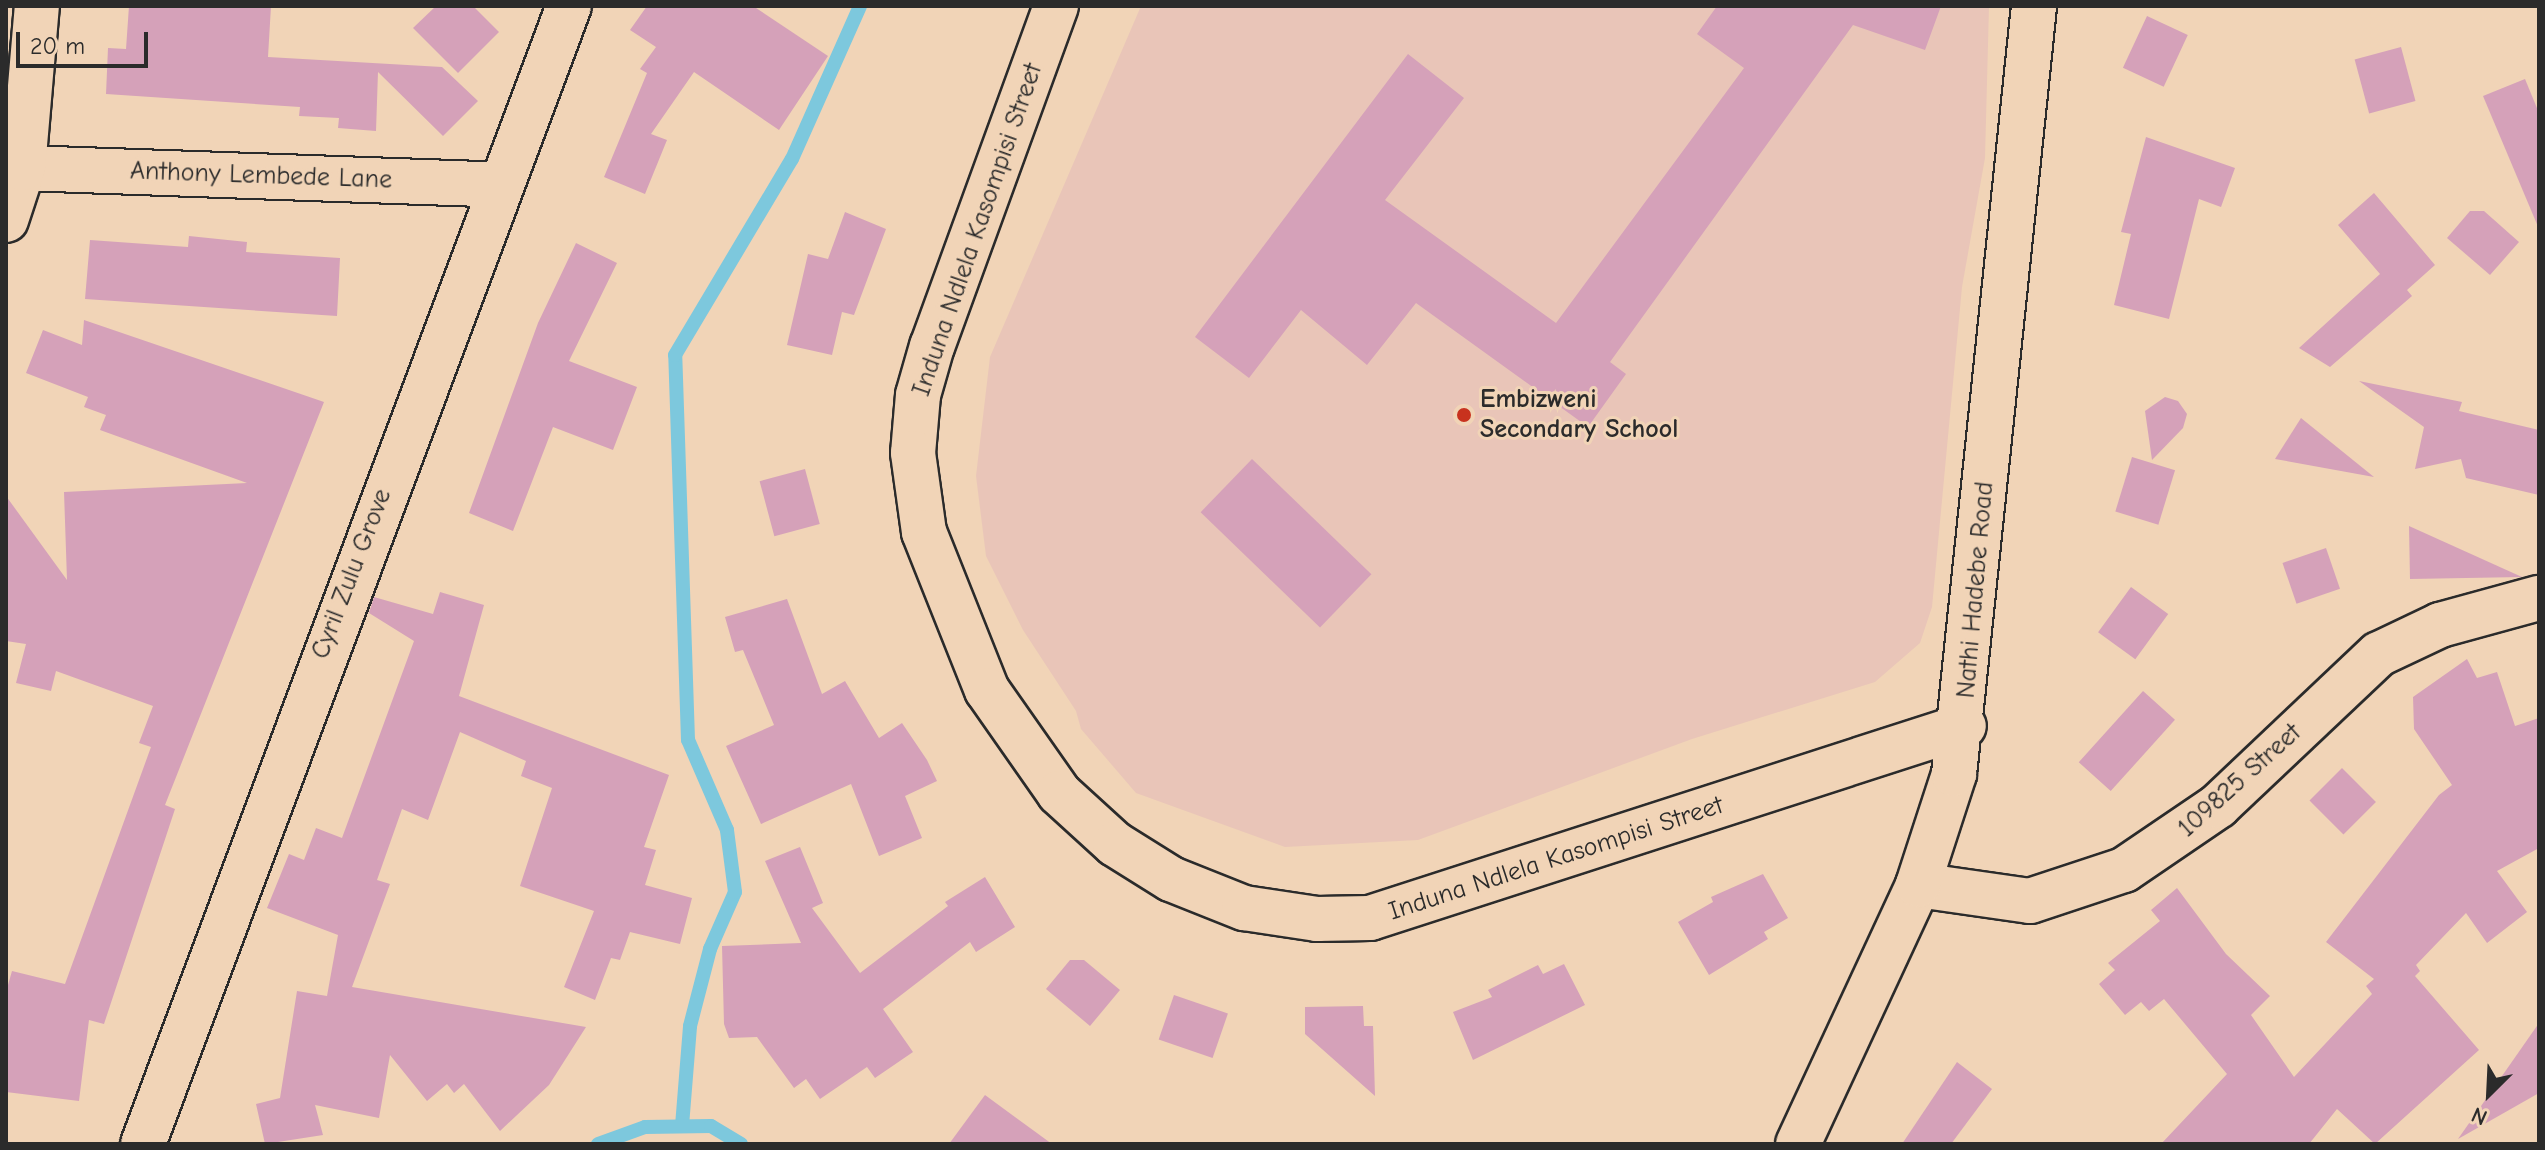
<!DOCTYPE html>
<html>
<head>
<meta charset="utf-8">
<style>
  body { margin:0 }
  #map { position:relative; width:2545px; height:1150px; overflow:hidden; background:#f1d4b7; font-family:"Comic Neue",sans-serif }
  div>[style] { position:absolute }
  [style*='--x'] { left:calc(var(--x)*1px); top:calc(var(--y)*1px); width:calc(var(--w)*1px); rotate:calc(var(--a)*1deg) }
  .built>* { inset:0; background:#e9c5b8 }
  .stream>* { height:14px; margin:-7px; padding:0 7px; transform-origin:7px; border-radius:7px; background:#7dc8dd }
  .building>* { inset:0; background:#d5a1b9; transform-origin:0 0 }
  .roads { filter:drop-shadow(2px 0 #2b2b2b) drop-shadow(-2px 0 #2b2b2b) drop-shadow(0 2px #2b2b2b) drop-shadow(0 -2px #2b2b2b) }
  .minor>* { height:44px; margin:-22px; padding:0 22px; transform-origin:22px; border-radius:22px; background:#f1d4b7 }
  .dots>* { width:22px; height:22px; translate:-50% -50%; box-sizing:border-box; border:4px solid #f1d4b7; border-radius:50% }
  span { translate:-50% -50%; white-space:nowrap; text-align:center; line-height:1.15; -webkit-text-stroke:6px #f1d4b7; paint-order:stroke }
  .street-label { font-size:26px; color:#2b2b2b }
  .poi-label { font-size:26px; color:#2b2b2b; font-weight:700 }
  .left { translate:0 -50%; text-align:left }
  .frame { position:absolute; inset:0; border:8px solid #2b2b2b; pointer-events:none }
  .north { position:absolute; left:2449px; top:1054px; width:80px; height:80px; -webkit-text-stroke:6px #f1d4b7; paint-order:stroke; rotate:204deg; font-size:22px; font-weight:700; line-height:32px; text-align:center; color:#2b2b2b }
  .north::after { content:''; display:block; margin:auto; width:28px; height:36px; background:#2b2b2b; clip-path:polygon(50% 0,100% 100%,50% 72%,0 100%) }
  .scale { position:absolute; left:16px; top:32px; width:132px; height:36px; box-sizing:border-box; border:4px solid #2b2b2b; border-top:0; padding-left:10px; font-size:24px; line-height:28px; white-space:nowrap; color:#2b2b2b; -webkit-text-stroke:6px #f1d4b7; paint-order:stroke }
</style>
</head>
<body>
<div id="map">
  <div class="built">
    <i style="clip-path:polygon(1141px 6px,1989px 6px,1985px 158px,1962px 287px,1932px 607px,1920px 643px,1875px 682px,1692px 739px,1418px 840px,1285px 847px,1136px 793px,1081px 729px,1076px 711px,1023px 630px,986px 556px,976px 476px,990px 357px)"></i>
  </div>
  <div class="stream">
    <i style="--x:682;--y:1126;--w:100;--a:-85.4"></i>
    <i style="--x:690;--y:1026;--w:80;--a:-75.4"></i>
    <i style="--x:710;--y:949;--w:62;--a:-66.3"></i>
    <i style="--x:735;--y:892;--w:63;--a:-97.4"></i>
    <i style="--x:727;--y:830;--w:98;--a:-113.4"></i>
    <i style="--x:688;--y:740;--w:385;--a:-91.9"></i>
    <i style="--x:675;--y:355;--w:228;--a:-59.2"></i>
    <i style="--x:792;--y:159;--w:167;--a:-66"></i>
    <i style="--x:598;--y:1144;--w:50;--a:-19.9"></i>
    <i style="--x:645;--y:1127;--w:66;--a:-0.9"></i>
    <i style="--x:711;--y:1126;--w:35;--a:31"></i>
  </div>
  <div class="building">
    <i style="clip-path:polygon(129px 6px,271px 6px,268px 57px,442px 67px,478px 101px,443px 136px,378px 72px,376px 131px,338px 128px,339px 118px,299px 116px,300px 107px,106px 94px,108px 48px,126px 49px)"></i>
    <i style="clip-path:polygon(436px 6px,473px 6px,499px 32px,458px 73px,413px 28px)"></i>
    <i style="clip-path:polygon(647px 6px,753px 6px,828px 56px,779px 130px,694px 72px,651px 134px,667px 140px,645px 194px,604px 177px,647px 73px,640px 69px,656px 47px,630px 30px)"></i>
    <i style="clip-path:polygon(1717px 6px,1941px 6px,1925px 50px,1853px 25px,1610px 362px,1626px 374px,1588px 427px,1416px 303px,1367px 365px,1301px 310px,1249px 378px,1195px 337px,1408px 54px,1464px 98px,1385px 200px,1556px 323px,1744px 68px,1697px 34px)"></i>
    <i style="left:2147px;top:16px;width:45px;height:57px;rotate:25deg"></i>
    <i style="left:2401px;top:47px;width:56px;height:48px;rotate:75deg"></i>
    <i style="clip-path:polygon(2525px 79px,2539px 113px,2539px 229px,2483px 96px)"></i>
    <i style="clip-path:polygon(2146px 137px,2235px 168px,2221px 207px,2199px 199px,2169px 319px,2114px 305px,2131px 234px,2121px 232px)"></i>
    <i style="clip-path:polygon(2374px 193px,2435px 265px,2407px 290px,2412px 296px,2330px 367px,2299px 348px,2380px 274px,2338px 225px)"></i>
    <i style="clip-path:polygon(2470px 211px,2484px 211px,2519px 242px,2490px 275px,2447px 238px)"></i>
    <i style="clip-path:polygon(845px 212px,886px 229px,854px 315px,842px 312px,832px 355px,787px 345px,808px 254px,828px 259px)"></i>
    <i style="clip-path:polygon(189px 236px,247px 242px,246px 252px,340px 258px,337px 316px,85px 299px,90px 240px,188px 247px)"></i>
    <i style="clip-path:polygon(576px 243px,617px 263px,569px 361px,637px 387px,613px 450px,553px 427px,513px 531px,469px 513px,538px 323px)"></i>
    <i style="clip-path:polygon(84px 320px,324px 402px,165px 805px,175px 809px,104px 1024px,89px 1020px,79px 1101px,6px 1092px,6px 992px,12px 971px,65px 984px,151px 747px,139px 743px,153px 706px,56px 671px,51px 691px,16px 683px,26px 644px,6px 641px,6px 496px,67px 580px,64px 492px,247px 483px,100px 430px,106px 415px,84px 407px,88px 397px,26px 373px,43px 330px,82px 345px)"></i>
    <i style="clip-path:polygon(2359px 381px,2462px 402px,2459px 411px,2539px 430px,2539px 495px,2466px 478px,2461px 459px,2415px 469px,2424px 427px)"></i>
    <i style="clip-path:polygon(2165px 397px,2178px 401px,2187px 414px,2183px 428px,2152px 460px,2145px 411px)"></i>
    <i style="clip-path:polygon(2301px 418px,2374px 477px,2275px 459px)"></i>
    <i style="left:2132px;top:457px;width:45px;height:57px;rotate:17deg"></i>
    <i style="left:1252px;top:459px;width:166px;height:74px;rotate:44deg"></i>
    <i style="left:805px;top:469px;width:57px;height:47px;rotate:75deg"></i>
    <i style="clip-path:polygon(2409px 526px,2522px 577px,2410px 579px)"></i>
    <i style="left:2326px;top:548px;width:43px;height:46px;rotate:71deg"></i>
    <i style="left:2131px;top:587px;width:46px;height:56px;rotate:36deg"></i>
    <i style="clip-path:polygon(440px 592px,484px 605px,459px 696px,669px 775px,644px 847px,656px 850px,645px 885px,692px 898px,680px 944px,630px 932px,620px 960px,611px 958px,595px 1000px,564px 987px,594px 911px,520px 886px,552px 788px,521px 776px,526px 761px,460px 732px,428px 820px,402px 809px,377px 880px,390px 884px,352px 987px,586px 1027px,549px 1085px,500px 1131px,464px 1084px,454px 1093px,447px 1084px,427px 1101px,390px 1055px,379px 1118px,315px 1105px,323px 1135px,265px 1144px,256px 1104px,280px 1098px,297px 991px,327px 996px,338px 935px,267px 908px,289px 854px,304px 860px,316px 828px,342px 838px,414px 641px,369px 613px,374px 597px,433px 614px)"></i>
    <i style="clip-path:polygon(787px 599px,822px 694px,845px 681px,879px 738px,902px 723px,927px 760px,937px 781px,905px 796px,922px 838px,879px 856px,851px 784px,761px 824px,726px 746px,774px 725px,743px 650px,735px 652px,725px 617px)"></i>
    <i style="clip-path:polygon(2467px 659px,2477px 678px,2497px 672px,2515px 726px,2539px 718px,2539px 848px,2497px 871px,2527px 912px,2487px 943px,2466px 913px,2416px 965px,2420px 971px,2415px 976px,2479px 1050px,2375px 1144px,2337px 1109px,2309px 1144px,2161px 1144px,2227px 1074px,2164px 999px,2149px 1011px,2141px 1002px,2125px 1015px,2099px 984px,2115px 970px,2108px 963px,2160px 921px,2151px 910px,2177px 888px,2226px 954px,2270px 996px,2251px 1015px,2294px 1077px,2372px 994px,2366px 986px,2374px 979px,2326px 942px,2439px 795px,2452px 785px,2414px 729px,2413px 697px)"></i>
    <i style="left:2143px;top:691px;width:43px;height:96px;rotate:42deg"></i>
    <i style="left:2342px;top:768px;width:48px;height:46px;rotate:45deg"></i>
    <i style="clip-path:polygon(800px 847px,823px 903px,812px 908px,860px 973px,948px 906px,945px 902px,985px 877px,1015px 927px,976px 952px,970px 942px,883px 1009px,913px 1052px,875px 1078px,867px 1067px,820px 1099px,806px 1079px,794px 1088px,757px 1037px,729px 1038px,724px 1024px,722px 946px,801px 943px,765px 861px)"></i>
    <i style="clip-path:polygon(1763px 874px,1788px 918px,1764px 932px,1768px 939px,1709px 975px,1678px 922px,1713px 902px,1711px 897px)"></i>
    <i style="clip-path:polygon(1070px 960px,1084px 960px,1120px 990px,1090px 1026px,1046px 989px)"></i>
    <i style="clip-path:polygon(1564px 964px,1585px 1005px,1473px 1060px,1453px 1012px,1492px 997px,1488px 990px,1538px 965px,1543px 974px)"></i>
    <i style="left:1174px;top:995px;width:57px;height:47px;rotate:19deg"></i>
    <i style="clip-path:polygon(1363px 1006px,1364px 1026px,1373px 1026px,1375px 1096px,1305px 1034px,1305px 1007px)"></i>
    <i style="clip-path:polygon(2539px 1023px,2539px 1093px,2458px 1139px)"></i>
    <i style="clip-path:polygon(1957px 1062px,1992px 1089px,1951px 1144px,1902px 1144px)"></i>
    <i style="clip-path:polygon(985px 1095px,1052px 1144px,949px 1144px)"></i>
  </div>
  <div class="roads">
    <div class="minor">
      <i style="--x:1056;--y:6;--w:362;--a:110"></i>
      <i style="--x:932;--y:346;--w:51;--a:105.9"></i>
      <i style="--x:918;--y:395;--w:58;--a:94.9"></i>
      <i style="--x:913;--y:453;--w:80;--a:82.1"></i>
      <i style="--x:924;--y:532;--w:170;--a:68.3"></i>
      <i style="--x:987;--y:690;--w:126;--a:55"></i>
      <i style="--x:1059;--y:793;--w:76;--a:42.3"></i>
      <i style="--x:1115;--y:844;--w:66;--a:32"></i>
      <i style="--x:1171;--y:879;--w:79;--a:21.7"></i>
      <i style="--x:1244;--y:908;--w:74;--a:8.6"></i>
      <i style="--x:1317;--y:919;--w:53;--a:-1.1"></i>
      <i style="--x:1370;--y:918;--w:624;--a:-17.91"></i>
      <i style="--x:23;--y:168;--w:477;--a:2"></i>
      <i style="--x:6;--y:220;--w:55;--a:-71.9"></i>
      <i style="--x:23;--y:168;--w:163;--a:-85.1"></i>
      <i style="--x:1918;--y:885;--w:113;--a:8.1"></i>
      <i style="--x:2030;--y:901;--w:99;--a:-18.3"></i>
      <i style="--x:2124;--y:870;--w:114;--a:-34.2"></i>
      <i style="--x:2218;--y:806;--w:221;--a:-43.4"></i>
      <i style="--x:2379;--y:654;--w:68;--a:-25.4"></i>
      <i style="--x:2440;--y:625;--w:103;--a:-15.3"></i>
      <i style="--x:143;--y:1144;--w:1215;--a:-69.48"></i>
      <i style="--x:1798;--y:1144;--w:285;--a:-65.1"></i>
      <i style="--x:1918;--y:885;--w:117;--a:-72"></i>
      <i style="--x:1954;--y:774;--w:772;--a:-84.05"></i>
    </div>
  </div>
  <div class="dots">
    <i style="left:1464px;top:415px;background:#c8321e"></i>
  </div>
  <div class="street-label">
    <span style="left:261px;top:176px;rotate:2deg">Anthony Lembede Lane</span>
    <span style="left:978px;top:230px;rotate:-71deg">Induna Ndlela Kasompisi Street</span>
    <span style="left:352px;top:574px;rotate:-69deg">Cyril Zulu Grove</span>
    <span style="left:1976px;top:590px;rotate:-85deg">Nathi Hadebe Road</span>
    <span style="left:2240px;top:781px;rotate:-42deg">109825 Street</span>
    <span style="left:1556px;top:859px;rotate:-18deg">Induna Ndlela Kasompisi Street</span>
  </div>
  <div class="poi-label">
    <span class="left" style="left:1480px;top:415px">Embizweni<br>Secondary School</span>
  </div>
  <div class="frame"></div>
  <div class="north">N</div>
  <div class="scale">20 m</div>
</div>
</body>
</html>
